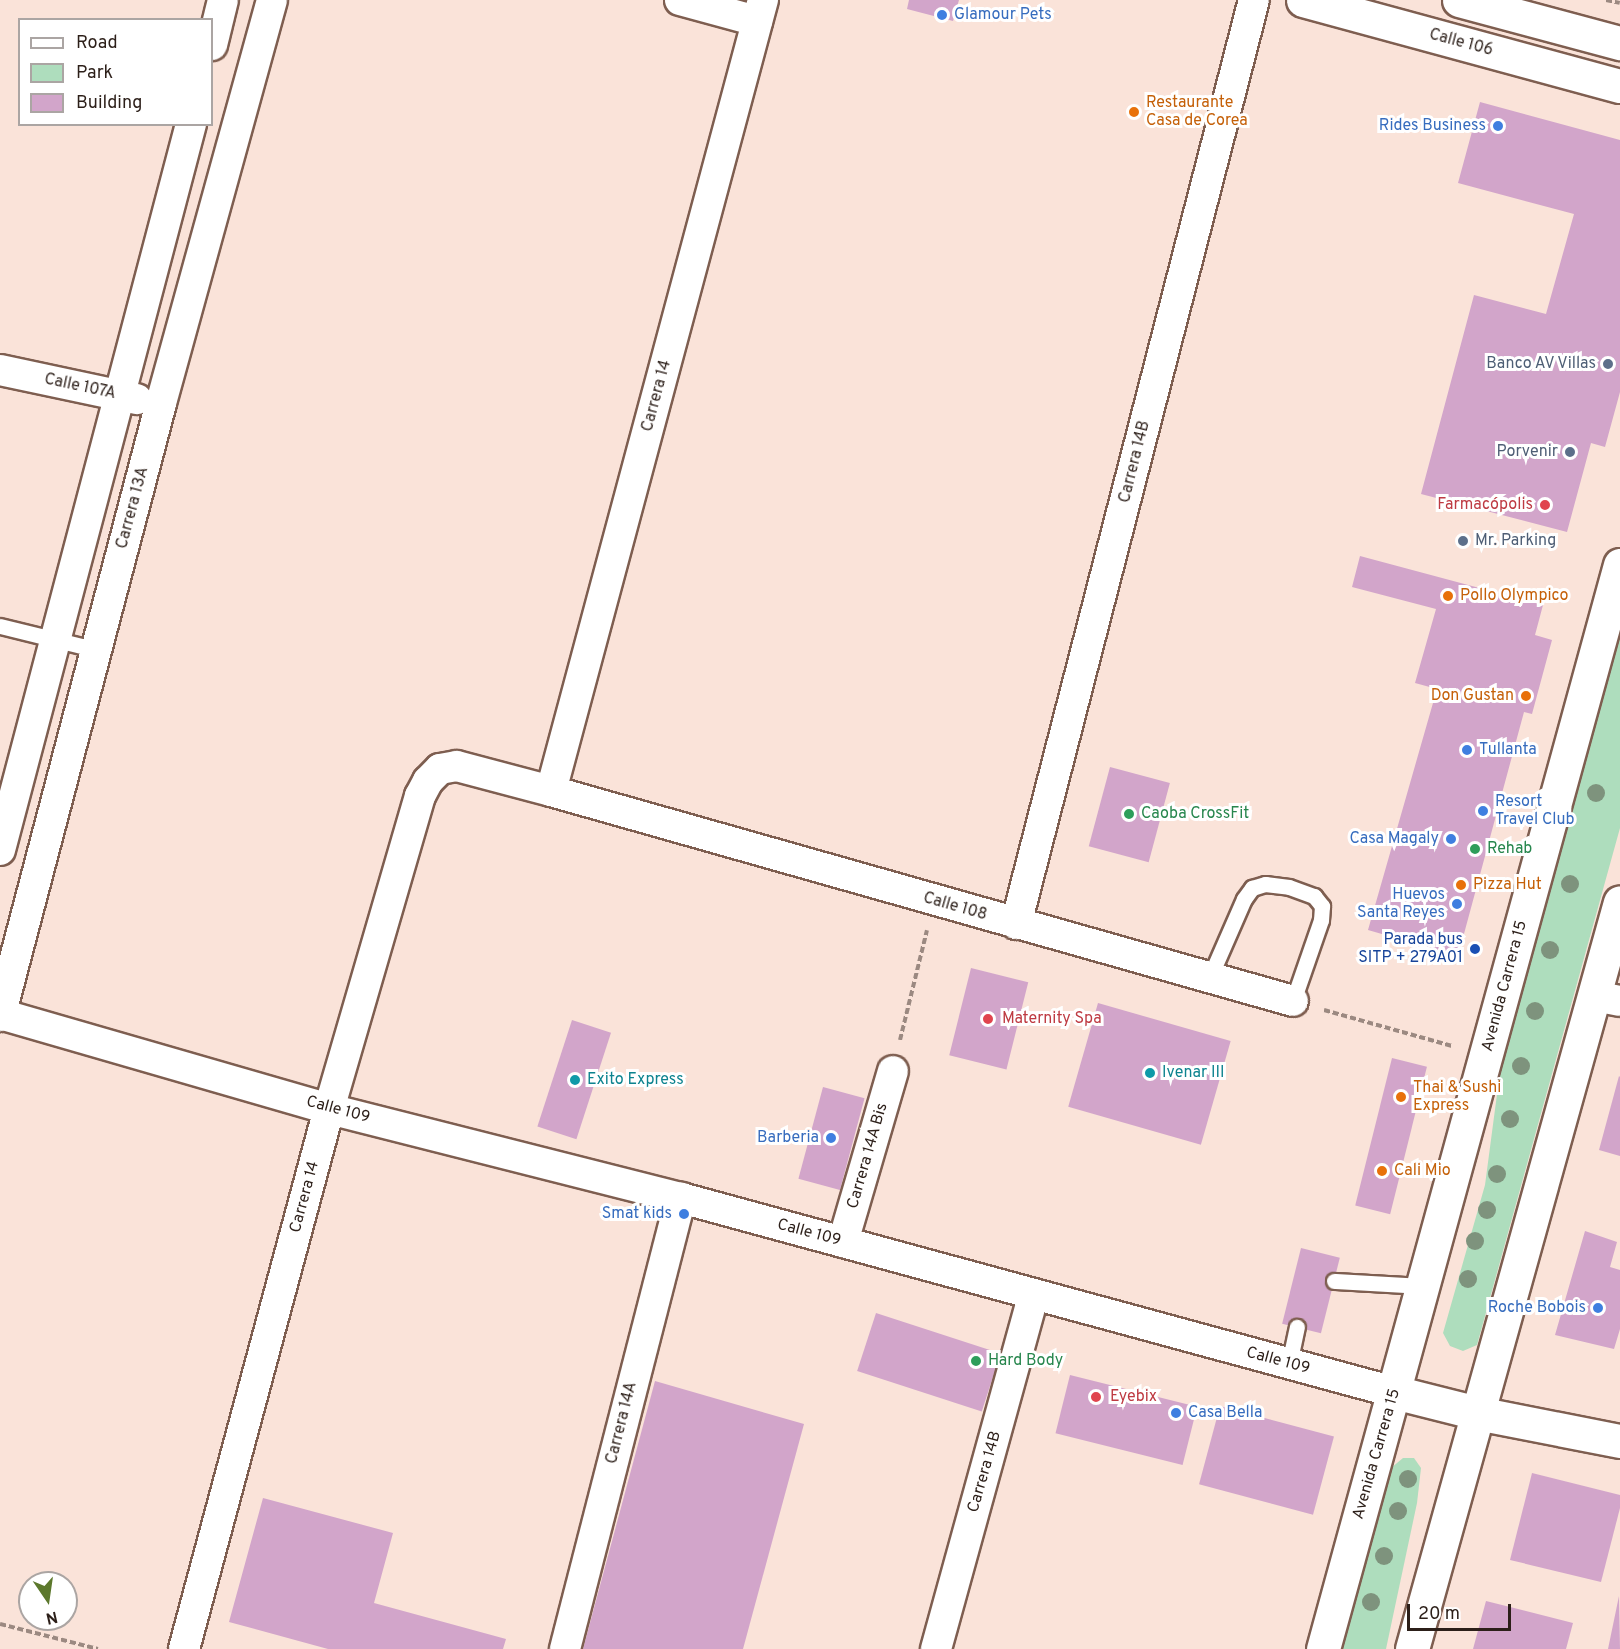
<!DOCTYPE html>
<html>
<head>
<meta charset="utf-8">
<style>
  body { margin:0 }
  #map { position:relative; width:1620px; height:1649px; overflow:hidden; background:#fae3d9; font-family:Overpass,sans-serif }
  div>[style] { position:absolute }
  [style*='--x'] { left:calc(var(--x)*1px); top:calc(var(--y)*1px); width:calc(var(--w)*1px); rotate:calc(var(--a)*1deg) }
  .green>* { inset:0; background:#aeddbd }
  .building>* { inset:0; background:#d2a5ca; transform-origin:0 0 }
  .path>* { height:4px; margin-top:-2px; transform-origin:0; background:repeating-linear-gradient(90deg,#9b8981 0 6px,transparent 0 9px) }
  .roads { filter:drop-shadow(2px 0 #7e5e50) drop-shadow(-2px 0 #7e5e50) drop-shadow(0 2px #7e5e50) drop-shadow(0 -2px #7e5e50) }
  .lane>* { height:15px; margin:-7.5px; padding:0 7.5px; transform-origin:7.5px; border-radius:7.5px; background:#fff }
  .street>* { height:30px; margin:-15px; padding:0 15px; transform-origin:15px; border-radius:15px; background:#fff }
  .secondary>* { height:33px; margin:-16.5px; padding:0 16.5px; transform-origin:16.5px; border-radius:16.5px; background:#fff }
  .trees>* { width:18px; height:18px; margin:-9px; border-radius:50%; background:#7e937d }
  .dots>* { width:16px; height:16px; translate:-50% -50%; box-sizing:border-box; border:3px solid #fff; border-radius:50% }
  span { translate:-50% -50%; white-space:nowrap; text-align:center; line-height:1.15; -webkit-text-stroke:6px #fff; paint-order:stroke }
  .shop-label { font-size:16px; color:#366cbe }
  .left { translate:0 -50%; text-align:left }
  .right { translate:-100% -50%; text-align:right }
  .street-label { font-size:16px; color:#2c1f19 }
  .food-label { font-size:16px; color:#c56008 }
  .service-label { font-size:16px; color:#4e5e75 }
  .health-label { font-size:16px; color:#be3a42 }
  .leisure-label { font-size:16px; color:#27864d }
  .transit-label { font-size:16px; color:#164399 }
  .culture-label { font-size:16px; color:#0d838f }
  .legend { position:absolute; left:18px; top:18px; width:195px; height:108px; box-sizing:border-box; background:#fff; border:2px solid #aba5a3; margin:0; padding:8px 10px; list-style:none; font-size:18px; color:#2c1f19 }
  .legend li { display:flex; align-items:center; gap:12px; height:30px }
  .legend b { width:30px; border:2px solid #aba5a3 }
  .north { position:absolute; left:18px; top:1571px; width:60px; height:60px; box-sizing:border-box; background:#fff; border:2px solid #aba5a3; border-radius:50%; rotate:167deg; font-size:16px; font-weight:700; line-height:24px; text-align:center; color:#2c1f19 }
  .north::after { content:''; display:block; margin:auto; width:21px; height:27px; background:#5c782c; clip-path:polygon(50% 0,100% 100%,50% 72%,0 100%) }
  .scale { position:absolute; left:1407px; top:1604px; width:104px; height:27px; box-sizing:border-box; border:3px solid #2c1f19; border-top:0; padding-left:8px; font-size:18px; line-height:21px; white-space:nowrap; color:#2c1f19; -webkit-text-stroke:4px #fff; paint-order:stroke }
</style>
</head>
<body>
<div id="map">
  <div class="green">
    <i style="clip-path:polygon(1620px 617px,1620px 828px,1477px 1345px,1463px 1351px,1450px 1346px,1443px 1333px,1485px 1185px,1501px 1064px)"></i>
    <i style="clip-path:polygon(1403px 1458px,1414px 1458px,1421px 1468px,1417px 1503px,1386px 1649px,1334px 1649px,1391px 1468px)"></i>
  </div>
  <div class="building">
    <i style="clip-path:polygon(909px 0,959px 0,953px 21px,907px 9px)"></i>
    <i style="clip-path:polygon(1480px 102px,1620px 140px,1620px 392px,1605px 447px,1591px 443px,1567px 532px,1421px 494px,1474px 295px,1546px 314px,1574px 214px,1458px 183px)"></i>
    <i style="clip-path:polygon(1360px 556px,1543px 605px,1535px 635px,1552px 640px,1532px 714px,1524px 712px,1458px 956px,1368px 930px,1437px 689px,1415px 683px,1436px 609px,1352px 587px)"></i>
    <i style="left:1110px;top:767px;width:62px;height:82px;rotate:15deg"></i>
    <i style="left:971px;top:968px;width:59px;height:90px;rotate:14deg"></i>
    <i style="left:1098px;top:1003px;width:138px;height:108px;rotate:16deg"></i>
    <i style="left:572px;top:1020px;width:41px;height:112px;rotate:18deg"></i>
    <i style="left:1392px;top:1058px;width:36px;height:152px;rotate:14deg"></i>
    <i style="clip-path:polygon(1619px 1076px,1620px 1077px,1620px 1156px,1599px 1150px)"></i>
    <i style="left:823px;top:1087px;width:43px;height:95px;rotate:15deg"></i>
    <i style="clip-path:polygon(1585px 1231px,1617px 1242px,1610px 1267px,1620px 1270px,1620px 1329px,1614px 1349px,1555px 1335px)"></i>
    <i style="left:1301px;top:1248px;width:40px;height:78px;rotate:14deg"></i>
    <i style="left:876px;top:1313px;width:131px;height:61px;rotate:18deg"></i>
    <i style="left:1070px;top:1375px;width:131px;height:60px;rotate:14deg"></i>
    <i style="clip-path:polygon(655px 1381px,804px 1424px,743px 1649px,583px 1649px)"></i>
    <i style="left:1220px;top:1406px;width:118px;height:81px;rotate:15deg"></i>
    <i style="clip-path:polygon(1532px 1473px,1620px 1495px,1620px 1508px,1601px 1582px,1510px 1560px)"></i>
    <i style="clip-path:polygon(263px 1498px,393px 1533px,374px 1603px,506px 1639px,503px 1649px,328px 1649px,229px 1622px)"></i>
    <i style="clip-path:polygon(1619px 1596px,1620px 1649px,1608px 1649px)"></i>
    <i style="clip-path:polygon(1486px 1601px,1573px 1623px,1566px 1649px,1473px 1649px)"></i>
  </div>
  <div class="path">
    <i style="--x:1606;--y:0;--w:14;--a:12"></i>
    <i style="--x:1324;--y:1010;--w:133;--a:15.7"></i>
    <i style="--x:900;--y:1040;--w:113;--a:-76.2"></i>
    <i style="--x:0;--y:1624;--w:101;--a:14.3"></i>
  </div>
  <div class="roads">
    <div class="lane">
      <i style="--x:0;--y:626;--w:101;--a:13.8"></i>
      <i style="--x:1209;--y:979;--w:87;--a:-66.4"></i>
      <i style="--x:1244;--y:899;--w:14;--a:-54"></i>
      <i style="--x:1252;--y:888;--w:14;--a:-17"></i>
      <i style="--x:1265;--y:884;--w:24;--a:7"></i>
      <i style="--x:1289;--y:887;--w:27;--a:20"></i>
      <i style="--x:1314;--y:896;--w:13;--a:51"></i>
      <i style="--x:1322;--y:906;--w:14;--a:94"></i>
      <i style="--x:1321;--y:920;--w:86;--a:109.1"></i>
      <i style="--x:1334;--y:1281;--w:90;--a:3.2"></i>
      <i style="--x:1289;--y:1364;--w:38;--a:-78"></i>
    </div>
    <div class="street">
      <i style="--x:680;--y:0;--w:80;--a:15.3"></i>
      <i style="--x:212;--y:45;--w:46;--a:-76.3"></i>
      <i style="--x:0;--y:370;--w:140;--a:12"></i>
      <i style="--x:551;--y:791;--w:819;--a:-75"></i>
      <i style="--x:0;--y:850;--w:751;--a:-75.26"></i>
      <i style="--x:1016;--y:924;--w:954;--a:-75.56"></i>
      <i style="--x:1594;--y:996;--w:26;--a:11"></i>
      <i style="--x:0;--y:1014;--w:342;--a:16.1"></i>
      <i style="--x:329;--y:1109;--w:363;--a:14.2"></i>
      <i style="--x:681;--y:1198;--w:739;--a:15.22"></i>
      <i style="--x:0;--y:1016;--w:634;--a:-75.28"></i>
      <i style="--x:161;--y:403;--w:418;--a:-74.6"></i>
      <i style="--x:843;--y:1242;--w:178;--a:-73.7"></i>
      <i style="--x:184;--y:1649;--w:559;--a:-74.97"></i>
      <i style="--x:329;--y:1109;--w:326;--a:-73.8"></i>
      <i style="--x:420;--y:796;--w:17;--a:-62"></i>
      <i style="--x:428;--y:781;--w:17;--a:-45"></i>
      <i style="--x:440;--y:769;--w:17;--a:-10"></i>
      <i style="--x:457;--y:766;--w:97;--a:14.9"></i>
      <i style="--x:551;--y:791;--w:771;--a:15.8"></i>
      <i style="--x:565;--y:1649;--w:466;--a:-75.6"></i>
      <i style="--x:936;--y:1649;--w:368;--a:-74.6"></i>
    </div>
    <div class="secondary">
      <i style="--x:1303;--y:0;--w:328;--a:15.2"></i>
      <i style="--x:1459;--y:0;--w:167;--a:15"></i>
      <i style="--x:1394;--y:1392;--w:86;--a:14.2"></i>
      <i style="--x:1477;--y:1413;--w:146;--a:11.1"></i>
      <i style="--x:1323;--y:1649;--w:1124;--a:-74.68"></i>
      <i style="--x:1412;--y:1649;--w:775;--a:-74.44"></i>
    </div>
  </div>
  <div class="trees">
    <i style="left:1596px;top:793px"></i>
    <i style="left:1570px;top:884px"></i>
    <i style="left:1550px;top:950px"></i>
    <i style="left:1535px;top:1011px"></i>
    <i style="left:1521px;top:1066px"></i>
    <i style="left:1510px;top:1119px"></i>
    <i style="left:1497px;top:1174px"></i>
    <i style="left:1487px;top:1210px"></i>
    <i style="left:1475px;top:1241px"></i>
    <i style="left:1468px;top:1279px"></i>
    <i style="left:1408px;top:1479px"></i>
    <i style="left:1398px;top:1511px"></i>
    <i style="left:1384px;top:1556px"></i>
    <i style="left:1371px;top:1602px"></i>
  </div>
  <div class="dots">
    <i style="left:942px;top:15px;background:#3f7fe0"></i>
    <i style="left:1134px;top:112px;background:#e8710a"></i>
    <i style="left:1498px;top:126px;background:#3f7fe0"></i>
    <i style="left:1608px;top:364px;background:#5c6f8a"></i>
    <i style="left:1570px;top:452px;background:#5c6f8a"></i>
    <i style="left:1545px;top:505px;background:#e0444e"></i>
    <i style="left:1463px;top:541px;background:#5c6f8a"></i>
    <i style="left:1448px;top:596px;background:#e8710a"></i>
    <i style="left:1526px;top:696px;background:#e8710a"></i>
    <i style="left:1467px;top:750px;background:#3f7fe0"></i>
    <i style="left:1483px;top:811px;background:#3f7fe0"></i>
    <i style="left:1129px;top:814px;background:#2e9e5b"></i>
    <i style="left:1451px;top:839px;background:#3f7fe0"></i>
    <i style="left:1475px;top:849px;background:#2e9e5b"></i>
    <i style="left:1461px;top:885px;background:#e8710a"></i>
    <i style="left:1457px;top:904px;background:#3f7fe0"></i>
    <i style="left:1475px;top:949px;background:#1a4fb4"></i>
    <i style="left:988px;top:1019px;background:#e0444e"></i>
    <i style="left:1150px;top:1073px;background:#0f9aa8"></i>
    <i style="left:575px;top:1080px;background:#0f9aa8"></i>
    <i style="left:1401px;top:1097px;background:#e8710a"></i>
    <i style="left:831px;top:1138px;background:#3f7fe0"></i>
    <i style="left:1382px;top:1171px;background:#e8710a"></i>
    <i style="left:684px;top:1214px;background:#3f7fe0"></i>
    <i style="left:1598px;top:1308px;background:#3f7fe0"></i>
    <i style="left:976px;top:1361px;background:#2e9e5b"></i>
    <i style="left:1096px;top:1397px;background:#e0444e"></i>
    <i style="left:1176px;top:1413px;background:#3f7fe0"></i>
  </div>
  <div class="shop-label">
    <span class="left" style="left:954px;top:15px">Glamour Pets</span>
    <span class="right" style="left:1486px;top:126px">Rides Business</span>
    <span class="left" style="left:1479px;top:750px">Tullanta</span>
    <span class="left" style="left:1495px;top:811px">Resort<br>Travel Club</span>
    <span class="right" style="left:1439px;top:839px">Casa Magaly</span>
    <span class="right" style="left:1445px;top:904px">Huevos<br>Santa Reyes</span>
    <span class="right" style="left:819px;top:1138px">Barberia</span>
    <span class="right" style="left:672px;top:1214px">Smat kids</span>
    <span class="right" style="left:1586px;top:1308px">Roche Bobois</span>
    <span class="left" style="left:1188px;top:1413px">Casa Bella</span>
  </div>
  <div class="street-label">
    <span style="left:1461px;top:43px;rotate:15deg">Calle 106</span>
    <span style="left:80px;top:387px;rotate:12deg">Calle 107A</span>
    <span style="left:657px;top:396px;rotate:-75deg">Carrera 14</span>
    <span style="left:1135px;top:462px;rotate:-76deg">Carrera 14B</span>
    <span style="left:133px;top:508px;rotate:-75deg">Carrera 13A</span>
    <span style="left:955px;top:907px;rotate:16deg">Calle 108</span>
    <span style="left:1505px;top:986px;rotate:-75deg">Avenida Carrera 15</span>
    <span style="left:338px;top:1110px;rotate:15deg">Calle 109</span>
    <span style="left:868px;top:1156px;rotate:-74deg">Carrera 14A Bis</span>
    <span style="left:305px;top:1197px;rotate:-75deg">Carrera 14</span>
    <span style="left:809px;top:1233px;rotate:15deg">Calle 109</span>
    <span style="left:1278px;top:1361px;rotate:15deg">Calle 109</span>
    <span style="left:622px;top:1423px;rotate:-76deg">Carrera 14A</span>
    <span style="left:1377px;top:1454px;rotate:-74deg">Avenida Carrera 15</span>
    <span style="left:985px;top:1472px;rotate:-74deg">Carrera 14B</span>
  </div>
  <div class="food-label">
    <span class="left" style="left:1146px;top:112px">Restaurante<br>Casa de Corea</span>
    <span class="left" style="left:1460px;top:596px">Pollo Olympico</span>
    <span class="right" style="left:1514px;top:696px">Don Gustan</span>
    <span class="left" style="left:1473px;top:885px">Pizza Hut</span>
    <span class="left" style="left:1413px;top:1097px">Thai &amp; Sushi<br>Express</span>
    <span class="left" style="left:1394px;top:1171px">Cali Mio</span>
  </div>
  <div class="service-label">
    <span class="right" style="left:1596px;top:364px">Banco AV Villas</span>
    <span class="right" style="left:1558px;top:452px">Porvenir</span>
    <span class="left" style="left:1475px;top:541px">Mr. Parking</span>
  </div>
  <div class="health-label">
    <span class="right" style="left:1533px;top:505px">Farmacópolis</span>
    <span class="left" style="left:1002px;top:1019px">Maternity Spa</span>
    <span class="left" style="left:1110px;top:1397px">Eyebix</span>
  </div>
  <div class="leisure-label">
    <span class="left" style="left:1141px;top:814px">Caoba CrossFit</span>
    <span class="left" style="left:1487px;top:849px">Rehab</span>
    <span class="left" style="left:988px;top:1361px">Hard Body</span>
  </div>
  <div class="transit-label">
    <span class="right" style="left:1463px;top:949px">Parada bus<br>SITP + 279A01</span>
  </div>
  <div class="culture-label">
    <span class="left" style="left:1162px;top:1073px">Ivenar III</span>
    <span class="left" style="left:587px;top:1080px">Exito Express</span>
  </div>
  <ul class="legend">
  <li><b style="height:8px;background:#fff"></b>Road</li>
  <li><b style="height:16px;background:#aeddbd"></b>Park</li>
  <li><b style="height:16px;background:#d2a5ca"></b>Building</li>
  </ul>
  <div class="north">N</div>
  <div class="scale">20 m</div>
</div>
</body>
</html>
